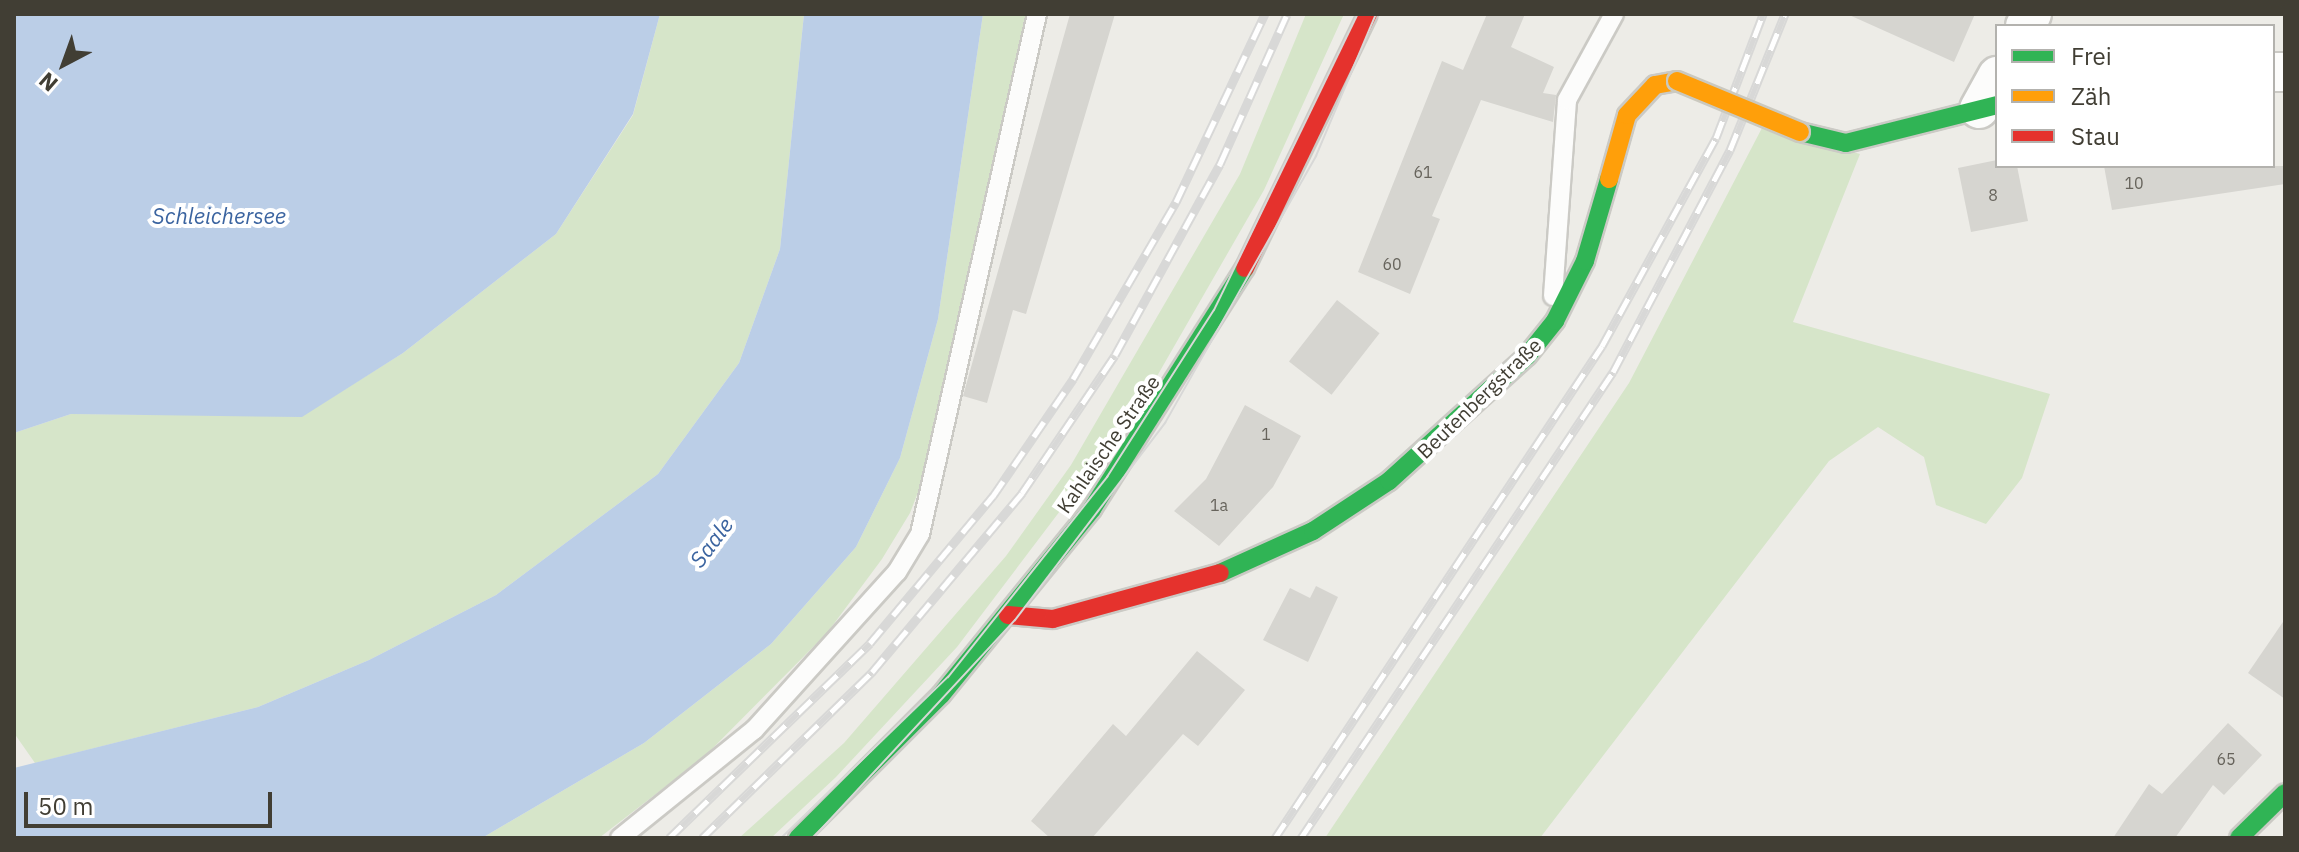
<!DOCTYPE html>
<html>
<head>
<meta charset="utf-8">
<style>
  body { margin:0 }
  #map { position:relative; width:2299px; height:852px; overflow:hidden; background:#edece7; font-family:"IBM Plex Sans",sans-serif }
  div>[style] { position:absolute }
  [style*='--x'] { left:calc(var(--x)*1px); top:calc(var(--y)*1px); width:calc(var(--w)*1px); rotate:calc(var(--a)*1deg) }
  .green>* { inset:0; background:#d6e5c9 }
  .water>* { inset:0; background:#bbcee7 }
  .building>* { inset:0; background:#d6d5d0; transform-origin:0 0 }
  .roads { filter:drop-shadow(2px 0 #cbcac5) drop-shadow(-2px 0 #cbcac5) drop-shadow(0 2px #cbcac5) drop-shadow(0 -2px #cbcac5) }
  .lane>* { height:18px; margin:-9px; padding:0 9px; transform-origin:9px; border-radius:9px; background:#fcfcfb }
  .street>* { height:38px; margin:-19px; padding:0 19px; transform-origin:19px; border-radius:19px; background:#fcfcfb }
  .fast>* { height:18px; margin:-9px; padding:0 9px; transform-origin:9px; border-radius:9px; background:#30b455 }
  .slow>* { height:18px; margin:-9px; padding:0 9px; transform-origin:9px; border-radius:9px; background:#ff9f0a }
  .jam>* { height:18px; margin:-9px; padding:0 9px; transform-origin:9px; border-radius:9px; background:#e5322d }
  .tram>* { height:2px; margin:-1px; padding:0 1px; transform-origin:1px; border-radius:1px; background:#d8d8d7 }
  .rail>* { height:9px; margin-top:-4.5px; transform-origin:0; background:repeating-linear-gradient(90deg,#fff 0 18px,#d8d8d7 0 36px); box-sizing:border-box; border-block:2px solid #d8d8d7 }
  .bridges { filter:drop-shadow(2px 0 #cbc9bf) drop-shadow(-2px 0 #cbc9bf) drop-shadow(0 2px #cbc9bf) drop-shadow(0 -2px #cbc9bf) }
  .slow-bridge>* { height:18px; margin:-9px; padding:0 9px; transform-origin:9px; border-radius:9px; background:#ff9f0a }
  span { translate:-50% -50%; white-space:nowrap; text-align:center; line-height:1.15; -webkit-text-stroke:8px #fff; paint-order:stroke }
  .number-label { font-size:16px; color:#67645c }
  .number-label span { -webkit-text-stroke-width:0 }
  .street-label { font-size:20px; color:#413e34 }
  .water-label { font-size:22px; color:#3b64a0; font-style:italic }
  .frame { position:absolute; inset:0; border:16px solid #413e34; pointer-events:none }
  .legend { position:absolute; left:1995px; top:24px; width:280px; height:144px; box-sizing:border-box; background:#fff; border:2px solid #b3b2ae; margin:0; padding:10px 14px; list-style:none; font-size:24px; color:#413e34 }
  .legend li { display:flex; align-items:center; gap:16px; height:40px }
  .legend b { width:40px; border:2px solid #b3b2ae }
  .north { position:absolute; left:24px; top:24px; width:80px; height:80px; -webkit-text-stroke:6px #fff; paint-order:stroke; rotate:221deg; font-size:22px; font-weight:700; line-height:32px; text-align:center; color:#413e34 }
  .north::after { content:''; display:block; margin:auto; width:28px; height:36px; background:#413e34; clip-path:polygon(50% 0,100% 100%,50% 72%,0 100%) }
  .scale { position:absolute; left:24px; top:792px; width:248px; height:36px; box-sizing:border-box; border:4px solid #413e34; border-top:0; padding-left:10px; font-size:24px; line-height:28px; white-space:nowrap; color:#413e34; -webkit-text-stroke:6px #fff; paint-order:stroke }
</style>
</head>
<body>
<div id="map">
  <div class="green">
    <i style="clip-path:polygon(660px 14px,804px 14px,780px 249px,739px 363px,658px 474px,496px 595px,369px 660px,258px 707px,35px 763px,14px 733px,14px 433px,71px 414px,302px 416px,403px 353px,556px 234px,633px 115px)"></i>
    <i style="clip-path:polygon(983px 14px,1037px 14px,949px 412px,910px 513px,882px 559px,827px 633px,705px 756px,599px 838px,482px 838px,644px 743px,771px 644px,856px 547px,900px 458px,938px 319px)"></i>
    <i style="clip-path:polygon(1306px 14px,1344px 14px,1264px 190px,1141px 404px,957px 647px,836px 777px,771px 838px,739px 838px,844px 743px,1006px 556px,1071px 465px,1240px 174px)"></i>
    <i style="clip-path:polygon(1763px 126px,1860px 154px,1793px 322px,2050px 394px,2022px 478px,1986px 524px,1936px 505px,1924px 457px,1878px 427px,1829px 461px,1540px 838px,1325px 838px,1629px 383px)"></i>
  </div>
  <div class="water">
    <i style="clip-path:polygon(14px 14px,660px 14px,633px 114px,556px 234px,403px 353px,302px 417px,71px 414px,14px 433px)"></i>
    <i style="clip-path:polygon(804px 14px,983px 14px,938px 319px,900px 458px,856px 547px,771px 644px,644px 743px,482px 838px,14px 838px,14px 768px,258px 707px,369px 660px,496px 595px,658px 474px,739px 363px,780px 249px)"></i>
  </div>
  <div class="building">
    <i style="clip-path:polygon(1070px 14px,1115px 14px,1026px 314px,1013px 310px,987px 403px,963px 396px)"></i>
    <i style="clip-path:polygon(1487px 14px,1525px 14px,1511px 47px,1554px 67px,1543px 93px,1556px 95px,1553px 122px,1481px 100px,1432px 216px,1440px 219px,1410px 294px,1358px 272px,1442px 61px,1463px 70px)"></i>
    <i style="clip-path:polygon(1847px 14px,1975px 14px,1954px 62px)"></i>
    <i style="clip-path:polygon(1997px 160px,2017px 166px,2028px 221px,1971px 232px,1958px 168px)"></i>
    <i style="clip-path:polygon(2104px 166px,2285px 166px,2285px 184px,2112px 210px)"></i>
    <i style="left:1337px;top:300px;width:54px;height:78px;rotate:38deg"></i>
    <i style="clip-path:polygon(1245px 405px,1301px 436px,1273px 487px,1219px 546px,1174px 511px,1206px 479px)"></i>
    <i style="clip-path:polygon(1316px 586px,1338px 597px,1308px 662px,1263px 640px,1290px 588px,1310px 598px)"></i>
    <i style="clip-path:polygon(2285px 619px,2285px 699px,2248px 673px)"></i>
    <i style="clip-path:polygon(1197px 651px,1245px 690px,1198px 746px,1183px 734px,1092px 838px,1050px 838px,1031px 821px,1113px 724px,1126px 736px)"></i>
    <i style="clip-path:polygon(2228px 723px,2262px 755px,2224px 795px,2213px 785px,2175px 838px,2113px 838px,2149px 784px,2162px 794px)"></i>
  </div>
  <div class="roads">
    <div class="lane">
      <i style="--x:1553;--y:296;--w:196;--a:-85.9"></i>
      <i style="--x:1567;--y:100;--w:98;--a:-61.3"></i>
      <i style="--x:620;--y:838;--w:172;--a:-38.9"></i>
      <i style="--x:754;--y:730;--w:213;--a:-47.9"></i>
      <i style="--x:897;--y:572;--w:44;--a:-58.8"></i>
      <i style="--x:920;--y:534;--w:533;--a:-77.32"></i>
    </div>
    <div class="street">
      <i style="--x:2025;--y:26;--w:14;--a:-60"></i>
      <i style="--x:2273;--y:72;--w:12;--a:0"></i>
      <i style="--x:1979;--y:109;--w:38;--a:-61"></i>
    </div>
    <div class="fast">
      <i style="--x:1800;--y:132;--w:47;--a:13.4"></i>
      <i style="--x:1846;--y:143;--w:156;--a:-14.1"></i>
      <i style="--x:1220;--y:573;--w:102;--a:-24.3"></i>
      <i style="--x:1313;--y:531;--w:91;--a:-33.3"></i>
      <i style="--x:1389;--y:481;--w:186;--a:-42.2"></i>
      <i style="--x:1527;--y:356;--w:45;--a:-51.3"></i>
      <i style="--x:1555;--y:321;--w:67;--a:-63.4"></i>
      <i style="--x:1585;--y:261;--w:85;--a:-73.7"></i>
      <i style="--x:798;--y:838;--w:202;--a:-45"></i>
      <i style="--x:941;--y:695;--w:240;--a:-50.9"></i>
      <i style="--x:1092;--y:509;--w:285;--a:-57.6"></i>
      <i style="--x:2239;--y:838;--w:64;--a:-44.4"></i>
    </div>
    <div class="slow">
      <i style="--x:1609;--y:179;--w:66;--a:-74.3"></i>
      <i style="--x:1627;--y:115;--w:41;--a:-47"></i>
      <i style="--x:1655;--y:85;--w:22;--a:-10"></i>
    </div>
    <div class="jam">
      <i style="--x:1245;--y:268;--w:282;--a:-64.2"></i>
      <i style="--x:1008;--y:615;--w:45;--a:5.1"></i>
      <i style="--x:1053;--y:619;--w:173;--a:-15.4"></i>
    </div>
  </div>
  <div class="tram">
    <i style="--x:781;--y:838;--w:232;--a:-44"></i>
    <i style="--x:948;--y:677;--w:256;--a:-51.5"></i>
    <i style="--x:1107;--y:477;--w:198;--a:-57.4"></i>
    <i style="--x:1214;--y:310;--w:329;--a:-64.1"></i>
    <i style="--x:813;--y:838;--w:297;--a:-47.2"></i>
    <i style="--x:1015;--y:620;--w:248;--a:-52.7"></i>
    <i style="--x:1165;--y:423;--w:307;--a:-60.5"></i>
    <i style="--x:1316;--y:156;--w:154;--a:-67.1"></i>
  </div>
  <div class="rail">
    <i style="--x:669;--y:838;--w:280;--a:-44.1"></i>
    <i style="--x:870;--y:643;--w:192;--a:-50.1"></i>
    <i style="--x:993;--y:496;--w:142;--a:-55.6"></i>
    <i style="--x:1073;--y:379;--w:205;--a:-59.8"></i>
    <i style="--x:1176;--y:202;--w:208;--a:-64.7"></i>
    <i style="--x:702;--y:838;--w:238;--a:-44.3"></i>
    <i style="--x:872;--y:672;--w:234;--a:-50"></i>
    <i style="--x:1022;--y:493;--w:166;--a:-56"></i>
    <i style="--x:1115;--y:355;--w:218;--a:-61.2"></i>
    <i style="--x:1220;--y:164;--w:164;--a:-65.9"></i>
    <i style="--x:1275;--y:838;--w:591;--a:-56.39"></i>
    <i style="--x:1602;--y:346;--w:237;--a:-61.3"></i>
    <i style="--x:1716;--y:138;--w:133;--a:-69.2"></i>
    <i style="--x:1301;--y:838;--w:561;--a:-56.2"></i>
    <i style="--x:1613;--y:372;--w:251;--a:-62.2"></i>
    <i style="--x:1730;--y:150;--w:147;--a:-68"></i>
  </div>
  <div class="bridges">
    <div class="slow-bridge">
      <i style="--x:1677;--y:81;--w:133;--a:22.5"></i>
    </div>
  </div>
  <div class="number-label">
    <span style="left:1423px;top:172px">61</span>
    <span style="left:2134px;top:183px">10</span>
    <span style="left:1993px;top:195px">8</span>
    <span style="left:1392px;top:264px">60</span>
    <span style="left:1266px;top:434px">1</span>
    <span style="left:1219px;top:505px">1a</span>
    <span style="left:2226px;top:759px">65</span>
  </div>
  <div class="street-label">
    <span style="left:1479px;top:398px;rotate:-44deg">Beutenbergstraße</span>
    <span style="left:1108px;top:444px;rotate:-55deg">Kahlaische Straße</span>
  </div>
  <div class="water-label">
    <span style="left:219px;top:216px">Schleichersee</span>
    <span style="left:711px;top:542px;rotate:-53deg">Saale</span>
  </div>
  <div class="frame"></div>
  <ul class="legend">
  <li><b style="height:10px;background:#30b455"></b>Frei</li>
  <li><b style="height:10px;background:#ff9f0a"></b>Zäh</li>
  <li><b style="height:10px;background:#e5322d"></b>Stau</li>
  </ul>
  <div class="north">N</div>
  <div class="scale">50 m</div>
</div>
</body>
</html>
